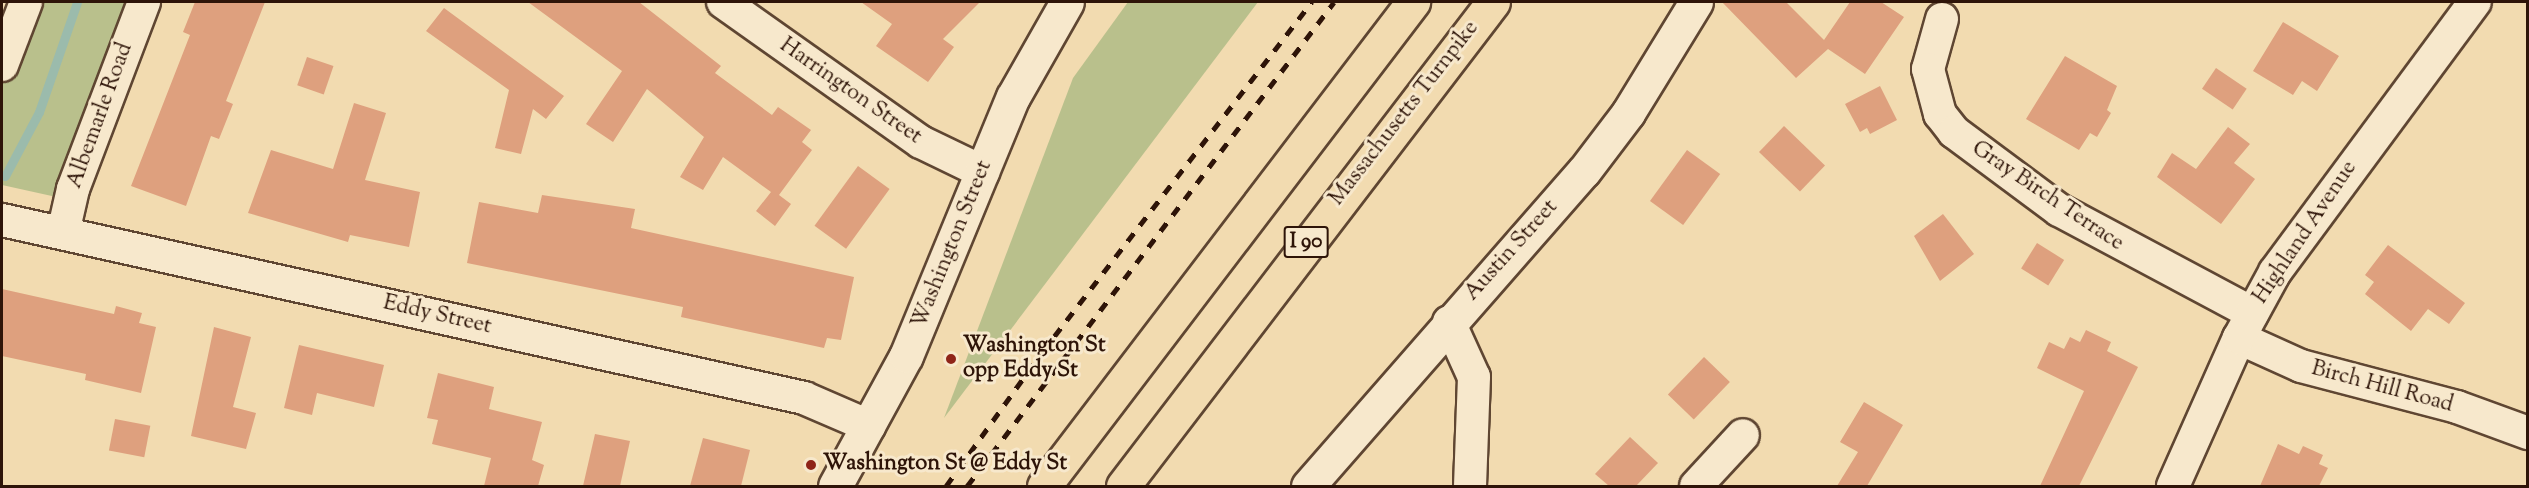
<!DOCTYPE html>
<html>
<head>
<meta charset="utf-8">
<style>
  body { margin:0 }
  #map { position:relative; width:2529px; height:488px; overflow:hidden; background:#f2dbb0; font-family:"Sorts Mill Goudy",serif }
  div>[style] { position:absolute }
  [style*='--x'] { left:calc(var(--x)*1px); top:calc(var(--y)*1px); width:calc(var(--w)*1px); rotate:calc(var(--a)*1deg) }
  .green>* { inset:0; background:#b9c08c }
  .stream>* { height:9px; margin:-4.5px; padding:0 4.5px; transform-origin:4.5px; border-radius:4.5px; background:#9bbbac }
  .building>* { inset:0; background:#dea07e; transform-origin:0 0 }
  .roads { filter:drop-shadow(2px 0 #5f4632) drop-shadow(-2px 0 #5f4632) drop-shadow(0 2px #5f4632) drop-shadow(0 -2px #5f4632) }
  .street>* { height:32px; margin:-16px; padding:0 16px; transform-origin:16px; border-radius:16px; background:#f7e8cc }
  .secondary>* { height:33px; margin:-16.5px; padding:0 16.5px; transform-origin:16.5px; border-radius:16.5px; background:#f7e8cc }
  .highway>* { height:33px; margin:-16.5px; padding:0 16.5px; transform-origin:16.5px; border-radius:16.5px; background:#f2dbb0 }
  .rail>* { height:4.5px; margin-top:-2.25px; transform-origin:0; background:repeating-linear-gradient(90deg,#2e1408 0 10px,transparent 0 20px) }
  .dots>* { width:16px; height:16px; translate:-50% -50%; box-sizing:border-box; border:3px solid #f7e8cc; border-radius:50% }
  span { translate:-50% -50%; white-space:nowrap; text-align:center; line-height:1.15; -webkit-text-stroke:6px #f7e8cc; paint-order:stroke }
  .shield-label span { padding:2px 4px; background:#f7e8cc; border:2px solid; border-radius:4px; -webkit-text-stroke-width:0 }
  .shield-label { font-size:21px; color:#2e1408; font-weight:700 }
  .street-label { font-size:22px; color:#2e1408 }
  .poi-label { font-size:22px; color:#2e1408; font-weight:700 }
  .left { translate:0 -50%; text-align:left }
  .frame { position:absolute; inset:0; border:3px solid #2e1408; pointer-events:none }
</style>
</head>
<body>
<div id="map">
  <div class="green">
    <i style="clip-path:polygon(28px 2px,145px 2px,70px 200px,2px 185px,2px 69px)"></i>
    <i style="clip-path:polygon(1128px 2px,1258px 2px,944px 418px,1073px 78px)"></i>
  </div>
  <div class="stream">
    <i style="--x:5;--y:176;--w:72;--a:-62"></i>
    <i style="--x:39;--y:112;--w:116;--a:-70.9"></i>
  </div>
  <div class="building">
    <i style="clip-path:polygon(195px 2px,265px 2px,226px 101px,233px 104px,219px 139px,211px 136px,186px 206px,131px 186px,190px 35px,183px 32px)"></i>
    <i style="clip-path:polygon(528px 2px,639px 2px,721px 66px,715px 73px,772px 115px,778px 107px,811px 130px,802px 142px,812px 150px,779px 195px,791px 204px,775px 226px,756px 211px,771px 192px,723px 157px,703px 190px,680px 177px,704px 137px,647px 89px,613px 142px,586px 124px,622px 71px)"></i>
    <i style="clip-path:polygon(861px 2px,980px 2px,943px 39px,954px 47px,928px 82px,876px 46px,892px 24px)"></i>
    <i style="clip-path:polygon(1722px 2px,1786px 2px,1824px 40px,1850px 2px,1881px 2px,1904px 17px,1865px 74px,1828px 49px,1796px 78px)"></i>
    <i style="clip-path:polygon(444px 8px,564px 96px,546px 119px,533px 109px,521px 154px,495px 148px,509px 90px,426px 31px)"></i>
    <i style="clip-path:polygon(2283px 22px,2339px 56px,2317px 91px,2302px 81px,2293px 95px,2253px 71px)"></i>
    <i style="clip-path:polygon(2065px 56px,2117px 86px,2107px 110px,2111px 113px,2097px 137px,2090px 133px,2079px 150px,2026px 119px)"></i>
    <i style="left:307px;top:57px;width:28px;height:30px;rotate:19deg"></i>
    <i style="left:2216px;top:68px;width:37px;height:25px;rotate:34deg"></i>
    <i style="clip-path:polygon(1880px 86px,1897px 120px,1870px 134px,1867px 128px,1860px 132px,1845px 104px)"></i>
    <i style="clip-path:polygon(354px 103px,386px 113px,365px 180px,420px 192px,409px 247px,350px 235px,348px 242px,248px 213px,271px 150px,333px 169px)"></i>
    <i style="left:1784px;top:126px;width:57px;height:36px;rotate:44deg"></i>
    <i style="clip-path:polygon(2228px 127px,2250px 144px,2234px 163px,2255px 179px,2221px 224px,2157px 177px,2172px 153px,2196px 169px)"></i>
    <i style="left:1687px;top:150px;width:41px;height:63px;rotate:36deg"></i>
    <i style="left:858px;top:166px;width:39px;height:74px;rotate:36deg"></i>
    <i style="clip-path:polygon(542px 195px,635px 209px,631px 228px,854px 277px,841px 340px,827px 338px,824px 348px,681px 317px,683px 307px,467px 263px,479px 202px,538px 213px)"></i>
    <i style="clip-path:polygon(1943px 214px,1974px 254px,1940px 281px,1914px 236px)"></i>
    <i style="left:2037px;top:243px;width:32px;height:30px;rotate:32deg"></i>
    <i style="clip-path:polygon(2388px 245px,2465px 303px,2449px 324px,2428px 309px,2411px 331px,2365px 294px,2374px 282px,2365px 275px)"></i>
    <i style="clip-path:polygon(2px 289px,114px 314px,116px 306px,142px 313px,139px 323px,156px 327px,141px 393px,85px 380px,86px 374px,2px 356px)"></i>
    <i style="clip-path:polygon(214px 327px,251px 337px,233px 407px,256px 413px,246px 449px,191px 436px)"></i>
    <i style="clip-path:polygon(2086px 330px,2111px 342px,2107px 351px,2138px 367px,2079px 486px,2040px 486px,2084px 391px,2037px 368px,2049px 342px,2064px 349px,2070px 337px,2080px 342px)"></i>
    <i style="clip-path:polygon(299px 345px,384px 365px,374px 407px,317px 393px,312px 415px,284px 408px)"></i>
    <i style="left:1704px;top:357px;width:36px;height:52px;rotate:44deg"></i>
    <i style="clip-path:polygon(438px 373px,494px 387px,489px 409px,542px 422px,532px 460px,544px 465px,538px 486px,484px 486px,491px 458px,432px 444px,438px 420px,427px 418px)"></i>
    <i style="clip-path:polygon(1864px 402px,1903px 425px,1867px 486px,1837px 486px,1858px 452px,1840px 442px)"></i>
    <i style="left:115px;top:419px;width:36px;height:32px;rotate:11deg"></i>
    <i style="clip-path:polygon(595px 434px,630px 441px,620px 486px,583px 486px)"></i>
    <i style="clip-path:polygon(1630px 437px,1658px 463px,1636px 486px,1609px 486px,1595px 474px)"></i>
    <i style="clip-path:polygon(703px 438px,750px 450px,741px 486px,690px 486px)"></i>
    <i style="clip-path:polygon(2278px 444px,2299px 454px,2303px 446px,2323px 455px,2319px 464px,2328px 468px,2319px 486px,2260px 486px)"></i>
  </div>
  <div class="roads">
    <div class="street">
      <i style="--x:723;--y:2;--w:242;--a:35.3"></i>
      <i style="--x:921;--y:142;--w:69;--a:25.8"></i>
      <i style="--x:1942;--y:19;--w:52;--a:105.6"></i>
      <i style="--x:1928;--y:69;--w:47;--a:75.1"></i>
      <i style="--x:1940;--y:114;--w:23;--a:52"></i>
      <i style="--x:1954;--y:132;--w:131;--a:36.6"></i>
      <i style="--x:2059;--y:210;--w:219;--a:28.1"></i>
      <i style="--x:2;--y:65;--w:67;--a:-69.1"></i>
      <i style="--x:2;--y:220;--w:822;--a:12.51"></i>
      <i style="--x:804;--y:398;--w:71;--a:23.3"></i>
      <i style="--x:63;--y:233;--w:45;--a:-77.2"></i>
      <i style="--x:73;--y:189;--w:200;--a:-69.2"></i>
      <i style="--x:1449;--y:322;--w:60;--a:65.6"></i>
      <i style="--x:1474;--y:377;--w:109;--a:92.1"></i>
      <i style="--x:2239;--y:338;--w:68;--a:24.3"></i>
      <i style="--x:2301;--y:366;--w:161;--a:14.7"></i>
      <i style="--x:2457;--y:407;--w:76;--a:20.1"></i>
      <i style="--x:1696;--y:486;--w:69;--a:-47.3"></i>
      <i style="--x:2173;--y:486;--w:162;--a:-66"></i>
      <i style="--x:2239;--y:338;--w:75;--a:-61.4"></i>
      <i style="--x:2275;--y:272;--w:336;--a:-53.5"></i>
    </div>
    <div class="secondary">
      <i style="--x:835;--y:486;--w:148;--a:-61.4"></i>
      <i style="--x:906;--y:356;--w:280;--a:-67.6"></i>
      <i style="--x:1013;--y:97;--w:109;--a:-60.4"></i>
      <i style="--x:1308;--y:486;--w:419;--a:-48.8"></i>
      <i style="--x:1584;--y:171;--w:73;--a:-52.8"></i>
      <i style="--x:1628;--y:113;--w:130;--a:-58.5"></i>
    </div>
    <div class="highway">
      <i style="--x:1044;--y:486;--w:609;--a:-52.68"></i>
      <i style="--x:1123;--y:486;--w:609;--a:-52.6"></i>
    </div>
  </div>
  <div class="rail">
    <i style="--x:946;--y:486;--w:165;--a:-54.4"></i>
    <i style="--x:1042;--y:352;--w:442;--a:-52.4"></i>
    <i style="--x:967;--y:486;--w:607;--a:-52.83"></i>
  </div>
  <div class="dots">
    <i style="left:951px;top:359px;background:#8f2418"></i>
    <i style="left:811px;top:465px;background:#8f2418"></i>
  </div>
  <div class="shield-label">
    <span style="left:1306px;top:242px">I 90</span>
  </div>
  <div class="street-label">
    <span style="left:850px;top:92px;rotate:35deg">Harrington Street</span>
    <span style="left:1405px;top:114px;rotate:-52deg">Massachusetts Turnpike</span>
    <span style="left:101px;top:116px;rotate:-70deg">Albemarle Road</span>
    <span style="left:2047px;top:197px;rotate:34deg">Gray Birch Terrace</span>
    <span style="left:2306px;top:233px;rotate:-56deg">Highland Avenue</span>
    <span style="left:953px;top:245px;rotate:-68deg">Washington Street</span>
    <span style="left:1512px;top:251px;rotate:-48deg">Austin Street</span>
    <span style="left:437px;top:316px;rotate:13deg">Eddy Street</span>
    <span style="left:2382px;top:388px;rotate:15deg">Birch Hill Road</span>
  </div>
  <div class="poi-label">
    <span class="left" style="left:963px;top:359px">Washington St<br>opp Eddy St</span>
    <span class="left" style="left:823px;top:465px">Washington St @ Eddy St</span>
  </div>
  <div class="frame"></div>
</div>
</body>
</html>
